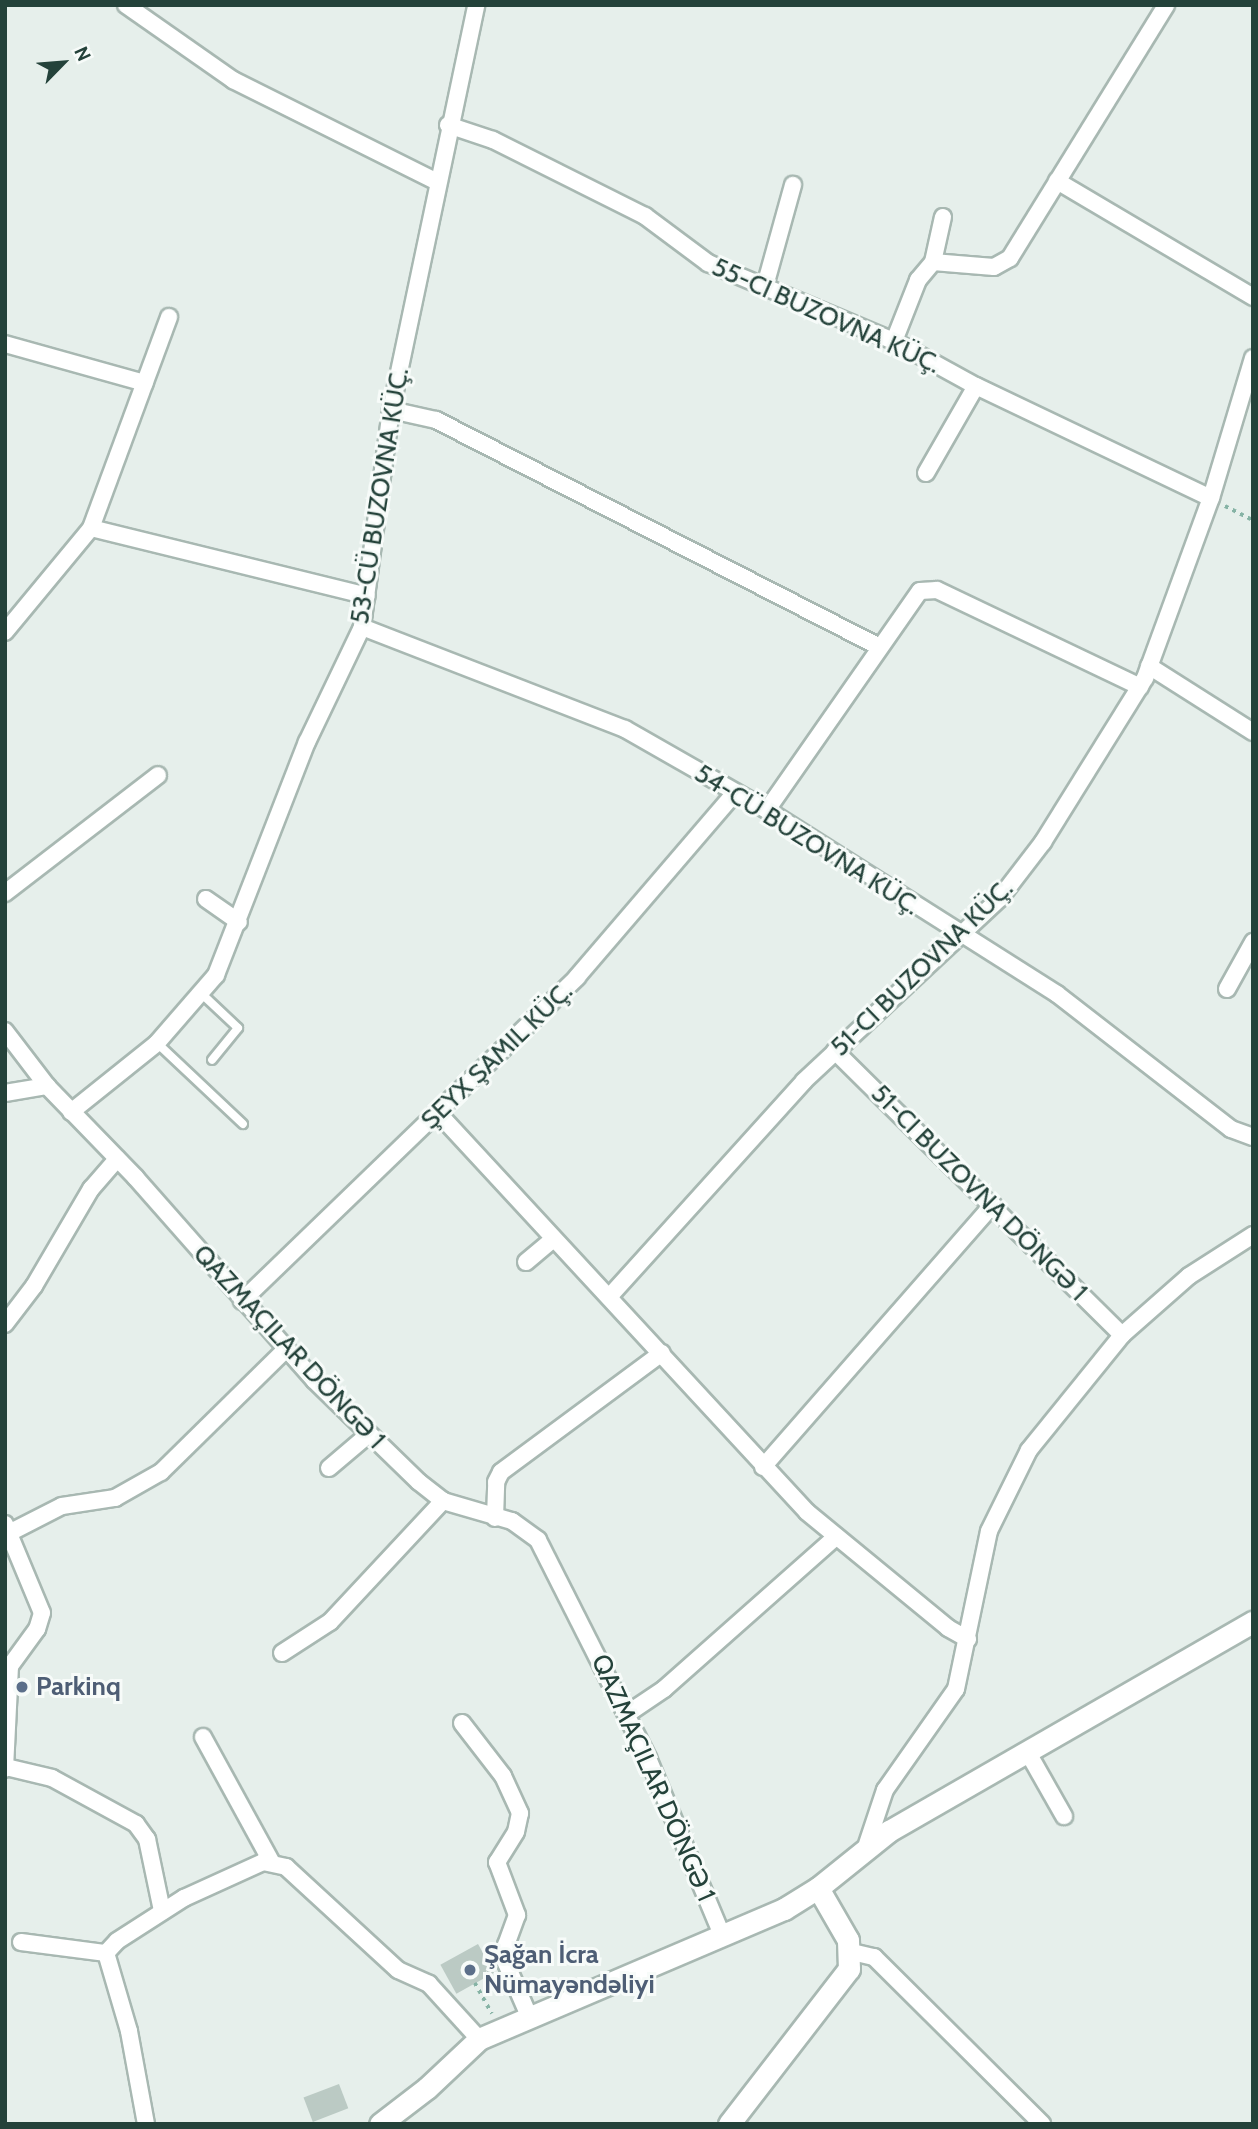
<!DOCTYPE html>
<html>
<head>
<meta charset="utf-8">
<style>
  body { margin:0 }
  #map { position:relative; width:1258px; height:2129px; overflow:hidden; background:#e6efeb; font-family:Cabin,sans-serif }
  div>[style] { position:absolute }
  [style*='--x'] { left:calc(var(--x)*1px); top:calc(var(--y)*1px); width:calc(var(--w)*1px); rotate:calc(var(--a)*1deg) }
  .building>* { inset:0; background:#bbcac4; transform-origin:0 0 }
  .path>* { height:3.5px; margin-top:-1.75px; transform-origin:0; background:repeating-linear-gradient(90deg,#86b3a5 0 3.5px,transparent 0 8.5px) }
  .roads { filter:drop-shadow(2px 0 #a8b8b2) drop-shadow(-2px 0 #a8b8b2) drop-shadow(0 2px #a8b8b2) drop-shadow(0 -2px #a8b8b2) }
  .lane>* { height:8px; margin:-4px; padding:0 4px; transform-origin:4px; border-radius:4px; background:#fff }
  .street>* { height:16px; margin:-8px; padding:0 8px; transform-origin:8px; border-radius:8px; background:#fff }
  .secondary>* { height:21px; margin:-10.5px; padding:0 10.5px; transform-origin:10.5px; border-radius:10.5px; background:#fff }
  .dots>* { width:19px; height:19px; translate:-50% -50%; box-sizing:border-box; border:4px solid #f7fbf9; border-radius:50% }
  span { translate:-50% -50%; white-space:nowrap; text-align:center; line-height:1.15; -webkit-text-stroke:6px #f7fbf9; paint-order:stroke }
  .street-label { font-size:26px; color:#24423a }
  .service-label { font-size:26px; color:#4e5e75; font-weight:700 }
  .left { translate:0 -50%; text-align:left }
  .frame { position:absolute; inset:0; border:7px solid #24423a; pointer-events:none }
  .north { position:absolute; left:28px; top:28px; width:70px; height:70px; -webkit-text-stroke:5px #f7fbf9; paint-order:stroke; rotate:65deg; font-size:19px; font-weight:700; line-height:28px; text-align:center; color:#24423a }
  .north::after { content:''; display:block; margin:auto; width:24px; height:32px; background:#24423a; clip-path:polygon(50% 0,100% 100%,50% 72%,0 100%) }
</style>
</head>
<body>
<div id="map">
  <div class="building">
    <i style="left:478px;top:1944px;width:33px;height:43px;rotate:61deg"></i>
    <i style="left:339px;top:2084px;width:26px;height:38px;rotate:69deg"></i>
  </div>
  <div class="path">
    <i style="--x:1225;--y:506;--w:31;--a:27"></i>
    <i style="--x:475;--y:1983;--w:35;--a:61"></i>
  </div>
  <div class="roads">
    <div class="lane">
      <i style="--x:203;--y:995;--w:48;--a:43.3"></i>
      <i style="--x:238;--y:1028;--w:41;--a:129.1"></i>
      <i style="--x:157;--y:1043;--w:118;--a:43.3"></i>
    </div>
    <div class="street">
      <i style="--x:126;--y:5;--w:131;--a:35"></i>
      <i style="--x:233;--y:80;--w:227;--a:26.5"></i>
      <i style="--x:448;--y:125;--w:47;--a:18.4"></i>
      <i style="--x:493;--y:140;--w:170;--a:26.6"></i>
      <i style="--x:645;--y:216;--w:79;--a:36.7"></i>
      <i style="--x:708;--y:263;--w:202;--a:22.8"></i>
      <i style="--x:894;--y:341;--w:94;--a:28.8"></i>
      <i style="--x:976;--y:386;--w:260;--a:25.5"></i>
      <i style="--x:1057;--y:181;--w:228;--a:30.6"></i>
      <i style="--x:933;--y:262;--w:46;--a:-77.5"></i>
      <i style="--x:765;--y:286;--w:105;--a:-74.5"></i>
      <i style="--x:894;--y:341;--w:66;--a:-68.5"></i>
      <i style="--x:918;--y:280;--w:23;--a:-50"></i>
      <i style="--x:933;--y:262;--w:61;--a:4.7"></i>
      <i style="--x:994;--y:267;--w:18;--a:-29"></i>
      <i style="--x:1010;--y:258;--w:297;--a:-58.3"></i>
      <i style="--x:5;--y:344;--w:145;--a:15.6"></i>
      <i style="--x:391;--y:410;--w:46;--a:12.5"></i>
      <i style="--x:436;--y:420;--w:498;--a:27.1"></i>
      <i style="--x:926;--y:473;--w:100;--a:-60.1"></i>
      <i style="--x:91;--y:528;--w:284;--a:13.8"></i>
      <i style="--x:362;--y:627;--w:282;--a:21.2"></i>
      <i style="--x:625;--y:729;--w:163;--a:29.7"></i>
      <i style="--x:767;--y:810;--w:343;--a:32.4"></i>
      <i style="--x:1057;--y:994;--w:220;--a:37.8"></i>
      <i style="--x:1231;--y:1129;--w:23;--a:20"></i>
      <i style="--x:5;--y:632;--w:135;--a:-50.4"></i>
      <i style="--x:91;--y:528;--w:225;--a:-69.7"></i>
      <i style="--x:1149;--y:666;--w:123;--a:32.4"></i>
      <i style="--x:767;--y:810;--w:267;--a:-55.1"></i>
      <i style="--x:920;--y:591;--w:17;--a:-3"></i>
      <i style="--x:937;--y:590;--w:225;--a:25.5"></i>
      <i style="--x:5;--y:893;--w:193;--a:-37.6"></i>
      <i style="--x:206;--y:899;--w:40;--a:34.9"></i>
      <i style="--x:1227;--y:989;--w:54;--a:-61"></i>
      <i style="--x:5;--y:1031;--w:69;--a:52.6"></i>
      <i style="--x:47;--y:1086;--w:128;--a:45.9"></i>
      <i style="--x:136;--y:1178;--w:269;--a:48.6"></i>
      <i style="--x:314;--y:1380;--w:146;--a:44.2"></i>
      <i style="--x:419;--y:1482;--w:31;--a:38"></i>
      <i style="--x:443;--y:1501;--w:72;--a:16.2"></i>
      <i style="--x:512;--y:1521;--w:32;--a:36"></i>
      <i style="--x:538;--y:1540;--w:244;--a:63.2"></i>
      <i style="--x:648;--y:1758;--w:194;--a:67.3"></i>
      <i style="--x:835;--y:1051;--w:404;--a:44.7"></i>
      <i style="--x:5;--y:1093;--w:43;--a:-9.5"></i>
      <i style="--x:71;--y:1112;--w:110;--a:-38.7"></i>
      <i style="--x:157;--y:1043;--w:90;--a:-49.1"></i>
      <i style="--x:216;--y:975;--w:250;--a:-68.7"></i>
      <i style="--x:307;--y:742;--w:127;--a:-64.4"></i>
      <i style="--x:362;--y:627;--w:219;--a:-82.4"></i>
      <i style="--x:391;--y:410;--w:414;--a:-78.1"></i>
      <i style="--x:439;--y:1114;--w:542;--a:47.24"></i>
      <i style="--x:807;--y:1512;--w:183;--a:39.4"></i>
      <i style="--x:948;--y:1628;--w:23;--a:29"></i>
      <i style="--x:526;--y:1262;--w:34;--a:-40"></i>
      <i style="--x:609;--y:1297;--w:291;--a:-47.9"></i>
      <i style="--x:804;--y:1081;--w:268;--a:-43"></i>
      <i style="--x:1000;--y:898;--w:71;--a:-52.5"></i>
      <i style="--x:1043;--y:842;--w:193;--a:-58.1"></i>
      <i style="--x:1145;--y:678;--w:192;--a:-69.9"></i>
      <i style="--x:1211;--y:498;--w:146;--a:-73.3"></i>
      <i style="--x:242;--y:1301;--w:466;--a:-44"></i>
      <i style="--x:577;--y:977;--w:241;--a:-49.4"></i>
      <i style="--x:5;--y:1324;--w:48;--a:-52.7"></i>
      <i style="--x:34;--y:1286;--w:113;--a:-59.6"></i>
      <i style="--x:91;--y:1189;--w:40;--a:-49"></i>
      <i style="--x:763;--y:1467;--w:349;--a:-48.8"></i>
      <i style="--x:329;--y:1468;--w:52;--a:-40.4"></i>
      <i style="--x:495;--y:1518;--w:36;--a:-88"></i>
      <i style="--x:496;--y:1482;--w:11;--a:-63"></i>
      <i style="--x:501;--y:1472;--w:200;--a:-36.5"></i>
      <i style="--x:5;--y:1524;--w:96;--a:67.4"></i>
      <i style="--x:42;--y:1613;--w:17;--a:107"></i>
      <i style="--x:37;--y:1629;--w:46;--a:126.1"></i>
      <i style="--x:10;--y:1666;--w:103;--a:92.8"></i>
      <i style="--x:9;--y:1533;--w:59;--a:-27"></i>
      <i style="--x:62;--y:1506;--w:54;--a:-8.6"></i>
      <i style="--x:115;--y:1498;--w:53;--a:-29.5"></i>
      <i style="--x:161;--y:1472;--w:175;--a:-44.5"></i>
      <i style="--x:282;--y:1653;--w:57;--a:-32.9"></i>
      <i style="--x:330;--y:1622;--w:166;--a:-47"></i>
      <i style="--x:627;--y:1714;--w:45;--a:-34"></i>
      <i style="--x:664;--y:1689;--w:230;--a:-41.5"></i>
      <i style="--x:462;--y:1723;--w:67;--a:52.3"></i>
      <i style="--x:503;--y:1776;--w:41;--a:65.3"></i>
      <i style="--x:520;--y:1813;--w:19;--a:102"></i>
      <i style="--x:516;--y:1832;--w:36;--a:122"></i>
      <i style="--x:497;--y:1862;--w:57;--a:69.3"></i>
      <i style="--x:517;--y:1915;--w:32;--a:110"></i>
      <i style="--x:506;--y:1945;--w:18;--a:90"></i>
      <i style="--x:506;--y:1963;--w:58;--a:66.5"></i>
      <i style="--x:203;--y:1737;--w:141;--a:61.3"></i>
      <i style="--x:1027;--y:1751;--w:75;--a:60.4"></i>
      <i style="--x:6;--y:1767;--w:47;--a:13.4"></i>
      <i style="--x:52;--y:1778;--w:96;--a:28.7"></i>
      <i style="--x:136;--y:1824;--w:19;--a:54"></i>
      <i style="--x:147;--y:1839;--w:74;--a:78.2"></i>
      <i style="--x:867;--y:1844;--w:57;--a:-71.6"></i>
      <i style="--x:885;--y:1790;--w:123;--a:-54.9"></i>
      <i style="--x:956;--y:1689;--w:161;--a:-78.2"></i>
      <i style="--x:989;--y:1531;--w:90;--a:-63.7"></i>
      <i style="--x:1029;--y:1450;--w:148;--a:-51"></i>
      <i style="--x:1122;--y:1335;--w:89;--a:-41.4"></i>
      <i style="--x:1189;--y:1276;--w:76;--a:-32.6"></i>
      <i style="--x:21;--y:1942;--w:86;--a:7.4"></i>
      <i style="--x:852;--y:1952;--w:23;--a:13"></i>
      <i style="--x:874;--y:1957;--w:237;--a:44.8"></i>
      <i style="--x:146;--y:2124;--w:95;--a:-100.4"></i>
      <i style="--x:129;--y:2031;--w:81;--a:-106.4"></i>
      <i style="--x:106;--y:1953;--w:16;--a:-47"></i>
      <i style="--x:117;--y:1941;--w:80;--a:-32.7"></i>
      <i style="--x:184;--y:1898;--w:87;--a:-24.5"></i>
      <i style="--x:263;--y:1862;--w:24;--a:12"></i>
      <i style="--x:286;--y:1867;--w:152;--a:42.6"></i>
      <i style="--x:398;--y:1970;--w:34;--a:24"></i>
      <i style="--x:429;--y:1984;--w:74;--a:47.7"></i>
    </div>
    <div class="secondary">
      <i style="--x:380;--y:2124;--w:59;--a:-37.5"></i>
      <i style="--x:427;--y:2088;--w:71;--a:-43.3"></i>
      <i style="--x:479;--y:2039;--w:332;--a:-23.1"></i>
      <i style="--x:784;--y:1909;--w:40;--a:-32"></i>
      <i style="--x:818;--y:1888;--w:91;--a:-38.8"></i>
      <i style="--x:889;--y:1831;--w:420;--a:-29.9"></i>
      <i style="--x:729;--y:2124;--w:196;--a:-52.3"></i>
      <i style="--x:849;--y:1969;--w:29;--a:-92"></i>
      <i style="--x:848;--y:1940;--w:60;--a:-120"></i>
    </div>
  </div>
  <div class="dots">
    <i style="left:22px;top:1687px;background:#5c6f8a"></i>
    <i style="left:470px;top:1970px;background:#5c6f8a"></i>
  </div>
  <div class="street-label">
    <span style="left:826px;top:316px;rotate:24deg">55-CI BUZOVNA KÜÇ.</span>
    <span style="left:380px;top:496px;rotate:-81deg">53-CÜ BUZOVNA KÜÇ.</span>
    <span style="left:807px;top:840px;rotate:32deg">54-CÜ BUZOVNA KÜÇ.</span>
    <span style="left:922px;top:968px;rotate:-44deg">51-CI BUZOVNA KÜÇ.</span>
    <span style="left:497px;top:1056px;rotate:-44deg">ŞEYX ŞAMIL KÜÇ.</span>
    <span style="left:979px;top:1193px;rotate:45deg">51-CI BUZOVNA DÖNGƏ 1</span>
    <span style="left:289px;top:1347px;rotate:47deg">QAZMAÇILAR DÖNGƏ 1</span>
    <span style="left:653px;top:1778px;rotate:66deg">QAZMAÇILAR DÖNGƏ 1</span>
  </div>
  <div class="service-label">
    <span class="left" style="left:36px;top:1687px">Parkinq</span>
    <span class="left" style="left:484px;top:1970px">Şağan İcra<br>Nümayəndəliyi</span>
  </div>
  <div class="frame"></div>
  <div class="north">N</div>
</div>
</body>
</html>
